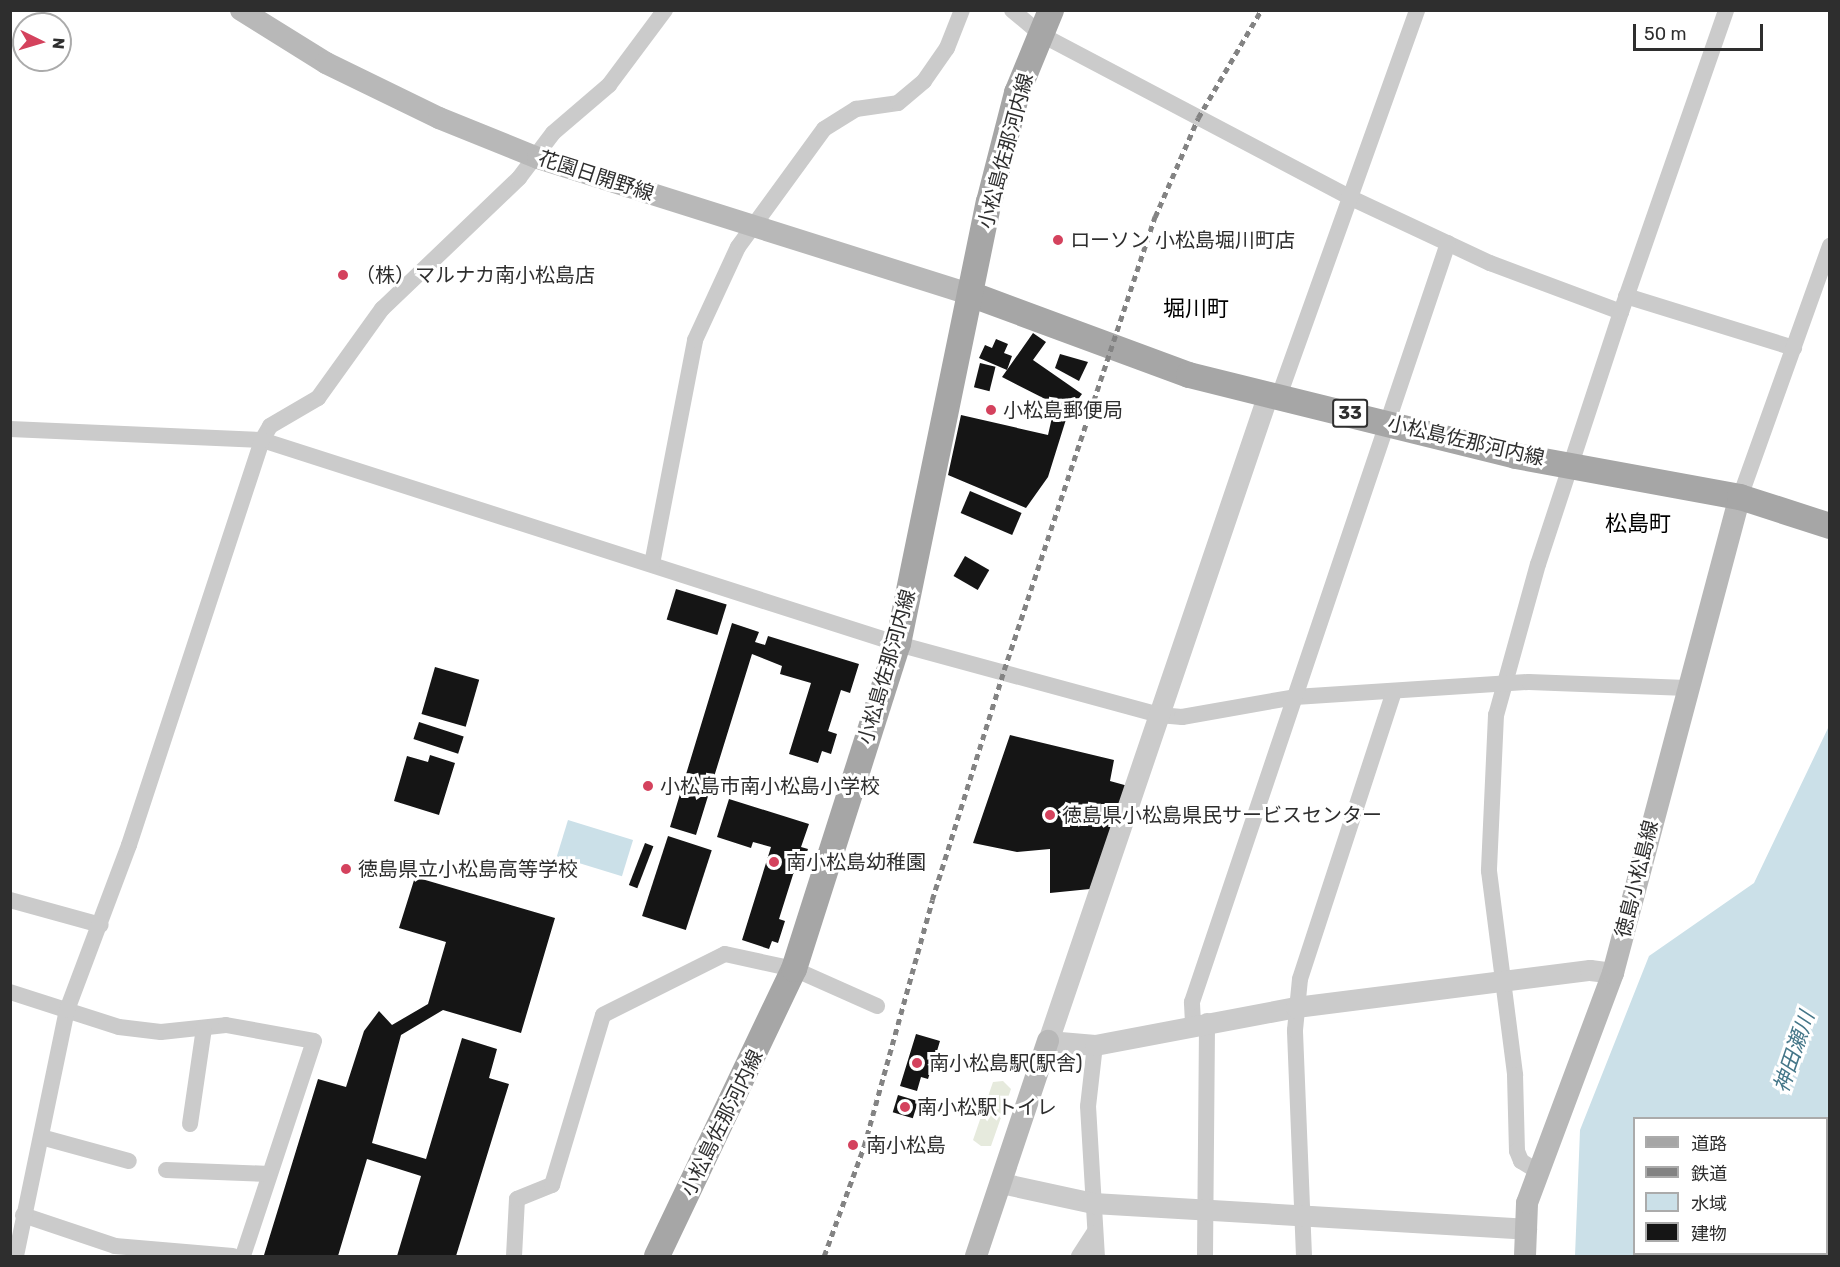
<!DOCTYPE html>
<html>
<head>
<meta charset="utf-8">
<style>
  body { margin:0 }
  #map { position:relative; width:1840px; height:1267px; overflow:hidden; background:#fff; font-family:Rubik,"Noto Sans JP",sans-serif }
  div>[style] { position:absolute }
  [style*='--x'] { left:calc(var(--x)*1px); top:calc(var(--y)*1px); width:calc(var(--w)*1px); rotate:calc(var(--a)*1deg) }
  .green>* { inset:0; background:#e6eadd }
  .water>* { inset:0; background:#cbe0e8; transform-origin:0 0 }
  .building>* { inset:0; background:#151515; transform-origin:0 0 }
  .minor>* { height:16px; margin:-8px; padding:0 8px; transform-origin:8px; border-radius:8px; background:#cbcbcb }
  .tertiary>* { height:21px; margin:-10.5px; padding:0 10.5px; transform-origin:10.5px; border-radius:10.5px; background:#cbcbcb }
  .secondary>* { height:22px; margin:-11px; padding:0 11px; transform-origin:11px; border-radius:11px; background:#b8b8b8 }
  .primary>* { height:26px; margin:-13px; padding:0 13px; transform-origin:13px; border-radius:13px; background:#a6a6a6 }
  .rail>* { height:4.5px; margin-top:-2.25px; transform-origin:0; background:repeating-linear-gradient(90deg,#838383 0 6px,transparent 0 10.5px) }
  .dots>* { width:16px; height:16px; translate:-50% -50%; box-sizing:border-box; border:3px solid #fff; border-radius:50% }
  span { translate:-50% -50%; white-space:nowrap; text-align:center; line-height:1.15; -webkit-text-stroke:6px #fff; paint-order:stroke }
  .shield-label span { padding:2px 4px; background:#fff; border:2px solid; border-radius:4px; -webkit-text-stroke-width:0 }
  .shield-label { font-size:18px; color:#2e2e2e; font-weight:700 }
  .street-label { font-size:20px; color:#2e2e2e }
  .poi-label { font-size:20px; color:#2e2e2e }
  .left { translate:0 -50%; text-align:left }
  .water-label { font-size:21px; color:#447688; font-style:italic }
  .quarter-label { font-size:22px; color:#000 }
  .frame { position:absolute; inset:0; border:12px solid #2e2e2e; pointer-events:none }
  .legend { position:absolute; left:1633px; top:1117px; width:195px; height:138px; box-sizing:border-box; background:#fff; border:2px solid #ababab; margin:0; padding:8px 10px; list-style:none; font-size:18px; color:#2e2e2e }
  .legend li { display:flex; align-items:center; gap:12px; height:30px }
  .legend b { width:30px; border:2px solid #ababab }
  .north { position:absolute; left:12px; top:12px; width:60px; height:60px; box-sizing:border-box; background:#fff; border:2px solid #ababab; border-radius:50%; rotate:95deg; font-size:16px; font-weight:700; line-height:24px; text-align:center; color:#2e2e2e }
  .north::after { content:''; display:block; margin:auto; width:21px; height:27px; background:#d4425d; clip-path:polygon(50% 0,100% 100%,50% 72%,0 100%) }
  .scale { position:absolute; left:1633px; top:24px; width:130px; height:27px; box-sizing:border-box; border:3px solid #2e2e2e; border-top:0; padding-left:8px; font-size:18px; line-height:21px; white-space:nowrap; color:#2e2e2e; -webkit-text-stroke:4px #fff; paint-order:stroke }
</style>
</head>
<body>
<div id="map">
  <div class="green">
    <i style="clip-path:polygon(1003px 1081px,1011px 1089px,991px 1146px,981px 1146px,973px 1140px,993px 1082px)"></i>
  </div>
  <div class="water">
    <i style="clip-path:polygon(evenodd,1829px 726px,1829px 1256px,1575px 1256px,1580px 1130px,1649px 956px,1754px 883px,1829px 726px,1634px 1118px,1826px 1118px,1826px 1254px,1634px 1254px,1634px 1118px)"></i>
    <i style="left:568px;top:820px;width:68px;height:38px;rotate:17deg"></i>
  </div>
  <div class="building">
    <i style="clip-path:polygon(1033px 333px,1046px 342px,1033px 360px,1082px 394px,1068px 413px,1048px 477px,1026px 508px,948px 475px,961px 415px,1048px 435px,1055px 404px,1002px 377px)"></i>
    <i style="clip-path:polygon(996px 339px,1008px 344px,1004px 353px,1012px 356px,1007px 370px,979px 358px,985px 345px,992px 348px)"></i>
    <i style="clip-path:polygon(1060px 354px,1088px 362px,1079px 381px,1055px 368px)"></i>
    <i style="left:980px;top:363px;width:16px;height:25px;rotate:14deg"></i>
    <i style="left:970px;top:491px;width:56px;height:24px;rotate:23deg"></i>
    <i style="left:965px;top:556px;width:28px;height:23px;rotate:30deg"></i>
    <i style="left:676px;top:589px;width:53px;height:32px;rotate:17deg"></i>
    <i style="clip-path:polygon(732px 623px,759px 632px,755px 642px,765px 645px,768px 636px,859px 664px,850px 693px,841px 690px,828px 731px,837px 734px,831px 754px,822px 751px,818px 763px,789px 754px,811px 683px,780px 674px,782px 666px,752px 654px,696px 835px,670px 827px)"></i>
    <i style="left:435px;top:667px;width:46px;height:49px;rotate:16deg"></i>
    <i style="left:419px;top:722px;width:47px;height:18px;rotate:18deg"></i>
    <i style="clip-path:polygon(1010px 735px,1114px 760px,1110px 781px,1128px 786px,1090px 889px,1050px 893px,1050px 849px,1017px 852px,973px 843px)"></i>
    <i style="clip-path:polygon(430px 755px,455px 763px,439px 815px,394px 801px,407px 756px,428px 762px)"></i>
    <i style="clip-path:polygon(729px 799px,809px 824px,801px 847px,808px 849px,803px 864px,797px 862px,779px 919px,785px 921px,778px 943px,772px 941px,769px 949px,742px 940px,771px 847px,753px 842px,751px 848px,717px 837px)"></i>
    <i style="left:668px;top:836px;width:46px;height:84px;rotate:18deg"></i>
    <i style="left:645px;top:843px;width:9px;height:45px;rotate:21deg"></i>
    <i style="clip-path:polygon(415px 877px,555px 918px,521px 1033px,443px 1010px,401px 1035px,372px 1143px,426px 1159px,462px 1038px,497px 1049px,489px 1078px,509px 1084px,456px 1256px,397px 1256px,421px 1176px,367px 1159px,338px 1256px,264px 1255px,318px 1079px,346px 1087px,364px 1031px,379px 1011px,392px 1025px,428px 1004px,446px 942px,399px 928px)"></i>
    <i style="clip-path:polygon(916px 1034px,940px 1041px,934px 1061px,927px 1065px,932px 1066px,928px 1079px,921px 1077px,917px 1091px,900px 1086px)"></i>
    <i style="left:898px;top:1095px;width:21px;height:18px;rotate:17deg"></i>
  </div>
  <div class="minor">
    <i style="--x:1012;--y:10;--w:39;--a:40"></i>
    <i style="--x:1042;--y:35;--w:347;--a:27.8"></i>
    <i style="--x:1349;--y:197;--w:156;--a:25.1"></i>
    <i style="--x:1490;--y:263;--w:140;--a:20.5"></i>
    <i style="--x:1621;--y:312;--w:265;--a:108.2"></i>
    <i style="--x:1538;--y:564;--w:157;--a:105.5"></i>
    <i style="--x:1496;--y:715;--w:156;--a:92.6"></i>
    <i style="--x:1489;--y:871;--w:206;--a:82.7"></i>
    <i style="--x:1515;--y:1075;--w:76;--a:88.5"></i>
    <i style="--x:1517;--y:1151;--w:11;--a:68"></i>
    <i style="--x:1521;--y:1161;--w:19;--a:32"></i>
    <i style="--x:1626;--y:296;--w:176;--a:17.2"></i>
    <i style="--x:1621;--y:312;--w:320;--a:-70.8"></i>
    <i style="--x:1279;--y:396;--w:410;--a:-70.3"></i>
    <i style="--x:10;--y:429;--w:252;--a:2.5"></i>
    <i style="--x:262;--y:440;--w:668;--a:17.78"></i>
    <i style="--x:898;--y:644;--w:270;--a:15.2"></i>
    <i style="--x:1159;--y:715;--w:23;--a:5"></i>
    <i style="--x:1182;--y:717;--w:115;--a:-10"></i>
    <i style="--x:1295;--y:697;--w:234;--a:-3.7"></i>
    <i style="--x:1529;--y:682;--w:158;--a:2.2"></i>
    <i style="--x:1740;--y:497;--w:267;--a:-70.3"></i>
    <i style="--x:652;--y:564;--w:228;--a:-79.1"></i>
    <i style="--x:695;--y:340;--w:102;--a:-65.2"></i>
    <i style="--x:738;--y:247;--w:146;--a:-53.9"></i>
    <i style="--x:824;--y:129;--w:38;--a:-32"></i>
    <i style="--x:856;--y:109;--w:42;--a:-8.1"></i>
    <i style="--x:898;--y:103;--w:34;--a:-40"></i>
    <i style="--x:924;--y:81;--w:40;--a:-55.1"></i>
    <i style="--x:947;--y:48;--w:41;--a:-68.5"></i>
    <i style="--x:10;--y:900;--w:94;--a:15.4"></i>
    <i style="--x:10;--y:992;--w:114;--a:17.8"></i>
    <i style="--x:119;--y:1027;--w:42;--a:6.8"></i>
    <i style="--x:161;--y:1032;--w:65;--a:-6.1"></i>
    <i style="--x:226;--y:1025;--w:89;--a:10.3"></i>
    <i style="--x:314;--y:1041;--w:226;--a:108.3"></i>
    <i style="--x:1193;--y:1023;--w:21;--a:-93"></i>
    <i style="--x:1192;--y:1002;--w:801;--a:-71.36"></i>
    <i style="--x:1095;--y:1045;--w:61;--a:96.5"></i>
    <i style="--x:1088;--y:1106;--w:150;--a:86.6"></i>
    <i style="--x:190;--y:1124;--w:97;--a:-81.7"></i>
    <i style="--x:41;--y:1137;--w:91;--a:15.3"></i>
    <i style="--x:166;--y:1170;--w:103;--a:2.2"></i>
    <i style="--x:23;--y:1215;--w:97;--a:18.6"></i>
    <i style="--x:115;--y:1246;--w:118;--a:4.8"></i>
    <i style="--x:16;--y:1256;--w:251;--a:-78.3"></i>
    <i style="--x:67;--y:1010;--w:176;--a:-69.4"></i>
    <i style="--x:129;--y:845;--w:426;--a:-71.8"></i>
    <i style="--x:262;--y:440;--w:16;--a:-60"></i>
    <i style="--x:270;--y:426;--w:56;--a:-30.3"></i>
    <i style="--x:318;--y:398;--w:110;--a:-54.3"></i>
    <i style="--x:382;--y:309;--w:190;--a:-43.7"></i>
    <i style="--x:519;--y:178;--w:56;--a:-52.9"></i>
    <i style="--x:553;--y:133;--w:74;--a:-40.6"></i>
    <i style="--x:609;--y:85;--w:94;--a:-53.3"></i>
    <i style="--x:514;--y:1256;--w:57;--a:-87"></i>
    <i style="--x:517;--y:1199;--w:38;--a:-22"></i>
    <i style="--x:552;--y:1185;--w:177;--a:-73.3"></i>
    <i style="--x:603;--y:1015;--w:136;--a:-26.6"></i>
    <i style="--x:725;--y:954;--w:71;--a:12.3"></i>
    <i style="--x:794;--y:969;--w:91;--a:24"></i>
    <i style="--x:1079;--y:1256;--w:27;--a:-57"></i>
    <i style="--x:1205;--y:1256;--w:235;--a:-89.5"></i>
    <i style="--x:1304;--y:1256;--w:226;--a:-92.3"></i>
    <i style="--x:1295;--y:1030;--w:51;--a:-84.4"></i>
    <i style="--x:1300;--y:979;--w:299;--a:-71.9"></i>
  </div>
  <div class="tertiary">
    <i style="--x:1268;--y:394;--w:683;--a:108.78"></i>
    <i style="--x:1048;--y:1041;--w:47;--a:4.9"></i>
    <i style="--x:1095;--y:1045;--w:205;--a:-10.7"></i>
    <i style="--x:1296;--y:1007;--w:296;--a:-7.2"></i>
    <i style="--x:1590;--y:970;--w:23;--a:7"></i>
    <i style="--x:1001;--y:1183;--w:94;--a:12.3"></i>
    <i style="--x:1093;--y:1203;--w:434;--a:3.4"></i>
  </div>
  <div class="secondary">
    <i style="--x:241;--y:10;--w:100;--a:31.9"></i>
    <i style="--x:326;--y:63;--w:126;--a:26"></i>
    <i style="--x:439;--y:118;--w:107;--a:22"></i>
    <i style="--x:538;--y:158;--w:453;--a:17.5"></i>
    <i style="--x:976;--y:1256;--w:227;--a:-71.5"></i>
    <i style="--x:1525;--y:1256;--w:53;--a:-87.8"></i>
    <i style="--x:1527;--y:1203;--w:246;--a:-69.5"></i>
    <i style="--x:1613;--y:973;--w:493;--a:-75.1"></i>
  </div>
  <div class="primary">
    <i style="--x:970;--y:294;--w:233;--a:20.3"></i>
    <i style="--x:1189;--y:375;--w:337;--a:13.9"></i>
    <i style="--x:1516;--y:456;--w:228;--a:10.4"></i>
    <i style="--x:1740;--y:497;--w:95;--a:17.9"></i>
    <i style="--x:657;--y:1256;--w:318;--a:-64.5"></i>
    <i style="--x:794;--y:969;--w:341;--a:-72.3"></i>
    <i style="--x:898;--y:644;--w:451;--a:-78.4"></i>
    <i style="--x:989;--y:202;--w:113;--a:-75.6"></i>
    <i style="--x:1017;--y:93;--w:90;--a:-67.7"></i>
  </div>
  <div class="rail">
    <i style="--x:824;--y:1256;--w:117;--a:-70"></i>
    <i style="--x:864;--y:1146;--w:255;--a:-74.5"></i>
    <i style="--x:932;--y:900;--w:241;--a:-72.6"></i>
    <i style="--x:1004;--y:670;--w:478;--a:-71.6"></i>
    <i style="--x:1155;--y:217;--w:108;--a:-66.5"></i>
    <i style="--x:1198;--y:118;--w:125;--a:-59.7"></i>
  </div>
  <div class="dots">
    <i style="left:1058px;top:240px;background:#d4425d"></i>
    <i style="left:343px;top:275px;background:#d4425d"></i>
    <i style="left:991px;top:410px;background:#d4425d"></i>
    <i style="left:648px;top:786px;background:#d4425d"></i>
    <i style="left:1050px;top:815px;background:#d4425d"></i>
    <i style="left:774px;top:862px;background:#d4425d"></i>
    <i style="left:346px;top:869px;background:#d4425d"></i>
    <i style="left:917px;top:1063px;background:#d4425d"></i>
    <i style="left:905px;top:1107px;background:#d4425d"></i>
    <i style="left:853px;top:1145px;background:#d4425d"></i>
  </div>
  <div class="shield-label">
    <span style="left:1350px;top:413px">33</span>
  </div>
  <div class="street-label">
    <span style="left:1006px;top:151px;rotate:-75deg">小松島佐那河内線</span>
    <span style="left:596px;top:176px;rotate:18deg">花園日開野線</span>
    <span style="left:1466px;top:441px;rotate:13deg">小松島佐那河内線</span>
    <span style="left:887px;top:667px;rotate:-74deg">小松島佐那河内線</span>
    <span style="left:1637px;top:879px;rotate:-76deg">徳島小松島線</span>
    <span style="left:722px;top:1123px;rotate:-64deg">小松島佐那河内線</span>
  </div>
  <div class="poi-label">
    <span class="left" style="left:1070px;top:240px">ローソン 小松島堀川町店</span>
    <span class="left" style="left:355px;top:275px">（株）マルナカ南小松島店</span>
    <span class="left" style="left:1003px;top:410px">小松島郵便局</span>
    <span class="left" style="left:660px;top:786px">小松島市南小松島小学校</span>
    <span class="left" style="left:1062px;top:815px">徳島県小松島県民サービスセンター</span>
    <span class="left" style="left:786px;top:862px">南小松島幼稚園</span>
    <span class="left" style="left:358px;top:869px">徳島県立小松島高等学校</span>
    <span class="left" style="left:929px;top:1063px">南小松島駅(駅舎)</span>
    <span class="left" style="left:917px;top:1107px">南小松駅トイレ</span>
    <span class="left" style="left:866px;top:1145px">南小松島</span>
  </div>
  <div class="water-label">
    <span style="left:1794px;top:1052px;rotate:-71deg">神田瀬川</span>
  </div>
  <div class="quarter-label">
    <span style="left:1196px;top:309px">堀川町</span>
    <span style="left:1638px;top:524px">松島町</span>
  </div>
  <div class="frame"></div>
  <ul class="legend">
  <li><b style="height:8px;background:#a6a6a6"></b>道路</li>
  <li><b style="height:8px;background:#838383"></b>鉄道</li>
  <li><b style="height:16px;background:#cbe0e8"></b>水域</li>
  <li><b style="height:16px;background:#151515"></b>建物</li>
  </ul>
  <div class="north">N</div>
  <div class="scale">50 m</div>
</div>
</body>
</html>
